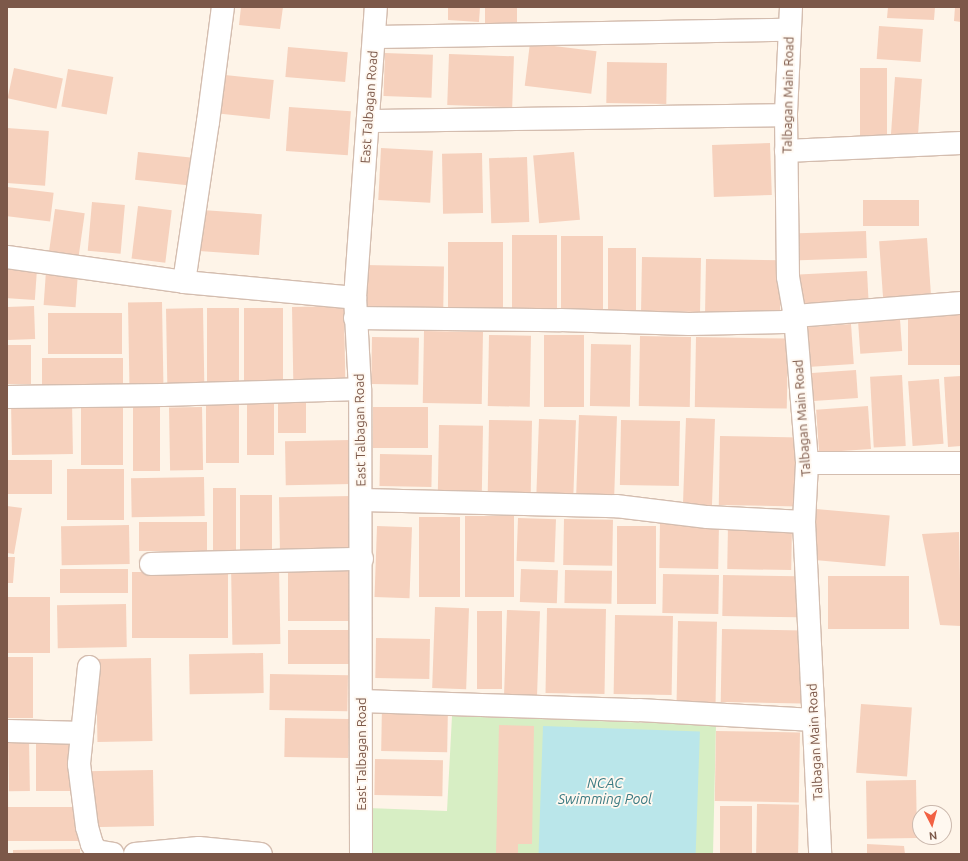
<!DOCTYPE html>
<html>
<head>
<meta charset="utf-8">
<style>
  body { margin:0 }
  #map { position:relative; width:968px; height:861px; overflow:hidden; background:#fef4e8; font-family:Ubuntu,sans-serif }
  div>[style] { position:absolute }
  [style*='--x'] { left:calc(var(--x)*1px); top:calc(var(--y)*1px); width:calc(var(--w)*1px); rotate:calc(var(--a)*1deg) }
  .green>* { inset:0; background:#d7eec4 }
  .water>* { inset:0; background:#bae6ea; transform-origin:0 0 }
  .building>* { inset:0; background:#f6d1bd; transform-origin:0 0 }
  .roads { filter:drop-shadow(1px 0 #d4bdaf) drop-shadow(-1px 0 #d4bdaf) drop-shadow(0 1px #d4bdaf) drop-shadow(0 -1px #d4bdaf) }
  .minor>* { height:22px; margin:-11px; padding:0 11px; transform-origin:11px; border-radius:11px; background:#fff }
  span { translate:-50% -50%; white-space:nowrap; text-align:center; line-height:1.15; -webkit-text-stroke:3.5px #fff8f0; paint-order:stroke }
  .street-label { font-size:13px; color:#7c5849 }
  .water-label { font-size:14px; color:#3a7a82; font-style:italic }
  .frame { position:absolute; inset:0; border:8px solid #7c5849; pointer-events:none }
  .north { position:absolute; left:912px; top:805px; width:40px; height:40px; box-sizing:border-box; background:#fff8f0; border:1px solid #cbb8ad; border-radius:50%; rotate:174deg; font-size:11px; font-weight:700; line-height:16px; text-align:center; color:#7c5849 }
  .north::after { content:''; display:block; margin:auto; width:14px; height:18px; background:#f26143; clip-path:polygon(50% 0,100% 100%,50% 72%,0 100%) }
</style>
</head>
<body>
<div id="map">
  <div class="green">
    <i style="clip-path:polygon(452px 716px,716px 725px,713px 854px,368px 854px,368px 808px,447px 811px)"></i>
  </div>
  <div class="water">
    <i style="left:543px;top:726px;width:157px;height:128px;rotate:2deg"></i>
  </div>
  <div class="building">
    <i style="clip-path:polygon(241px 7px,283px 7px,280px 29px,239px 25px)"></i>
    <i style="clip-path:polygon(448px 7px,480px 7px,479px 22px,448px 20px)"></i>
    <i style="left:485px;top:7px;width:32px;height:16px"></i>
    <i style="clip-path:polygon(888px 7px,935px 7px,934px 20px,887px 18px)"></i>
    <i style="clip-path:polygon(955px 7px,961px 7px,961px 22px,954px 21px)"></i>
    <i style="left:879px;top:26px;width:44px;height:33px;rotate:4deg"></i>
    <i style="left:530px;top:43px;width:67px;height:43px;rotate:7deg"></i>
    <i style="left:288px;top:47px;width:60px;height:30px;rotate:5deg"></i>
    <i style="left:385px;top:53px;width:48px;height:43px;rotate:2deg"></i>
    <i style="left:449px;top:54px;width:65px;height:51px;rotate:2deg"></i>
    <i style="left:607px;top:62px;width:60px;height:41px;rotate:1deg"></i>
    <i style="left:14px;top:68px;width:50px;height:31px;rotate:12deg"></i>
    <i style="left:860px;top:68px;width:27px;height:69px"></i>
    <i style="left:68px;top:69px;width:46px;height:38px;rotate:10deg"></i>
    <i style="left:225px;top:75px;width:49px;height:39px;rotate:6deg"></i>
    <i style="left:895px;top:77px;width:27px;height:61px;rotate:4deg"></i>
    <i style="left:289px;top:107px;width:62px;height:44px;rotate:4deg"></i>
    <i style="left:7px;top:128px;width:42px;height:55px;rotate:4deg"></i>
    <i style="left:770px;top:143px;width:52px;height:58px;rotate:88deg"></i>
    <i style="left:381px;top:148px;width:52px;height:52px;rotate:3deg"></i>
    <i style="left:138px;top:152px;width:60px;height:28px;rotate:6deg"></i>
    <i style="left:574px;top:152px;width:68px;height:41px;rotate:85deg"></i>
    <i style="left:482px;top:153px;width:60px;height:40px;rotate:89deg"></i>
    <i style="left:527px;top:157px;width:65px;height:38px;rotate:88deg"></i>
    <i style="left:7px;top:187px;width:47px;height:29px;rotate:7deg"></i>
    <i style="left:919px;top:200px;width:26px;height:56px;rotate:90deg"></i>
    <i style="left:92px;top:202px;width:33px;height:49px;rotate:5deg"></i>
    <i style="left:138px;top:206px;width:34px;height:53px;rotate:7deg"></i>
    <i style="left:55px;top:209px;width:30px;height:48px;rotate:8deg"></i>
    <i style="left:202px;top:210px;width:60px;height:41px;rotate:4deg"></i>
    <i style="left:866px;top:231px;width:27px;height:67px;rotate:88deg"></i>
    <i style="left:512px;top:235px;width:45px;height:74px"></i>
    <i style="left:561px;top:236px;width:42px;height:75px"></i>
    <i style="left:927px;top:238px;width:59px;height:48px;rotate:86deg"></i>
    <i style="left:448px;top:242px;width:55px;height:71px"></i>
    <i style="left:608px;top:248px;width:28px;height:64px"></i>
    <i style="left:642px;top:257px;width:59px;height:54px;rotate:1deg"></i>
    <i style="left:706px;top:259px;width:75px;height:53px;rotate:1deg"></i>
    <i style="left:365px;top:265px;width:79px;height:42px;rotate:1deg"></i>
    <i style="left:7px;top:268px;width:30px;height:30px;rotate:4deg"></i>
    <i style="left:46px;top:271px;width:32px;height:34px;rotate:4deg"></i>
    <i style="left:867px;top:271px;width:34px;height:68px;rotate:87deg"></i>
    <i style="left:162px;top:302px;width:84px;height:34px;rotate:89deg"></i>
    <i style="left:34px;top:306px;width:33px;height:27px;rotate:88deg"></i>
    <i style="left:344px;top:306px;width:79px;height:52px;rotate:89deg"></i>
    <i style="left:203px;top:308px;width:82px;height:37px;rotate:89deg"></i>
    <i style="left:207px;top:308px;width:32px;height:79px"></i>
    <i style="left:244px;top:308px;width:39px;height:77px"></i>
    <i style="left:122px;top:313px;width:41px;height:74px;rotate:90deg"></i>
    <i style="left:961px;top:315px;width:50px;height:53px;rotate:90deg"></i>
    <i style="left:900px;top:319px;width:32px;height:42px;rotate:86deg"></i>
    <i style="left:851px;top:324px;width:40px;height:46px;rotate:86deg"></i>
    <i style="left:424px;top:331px;width:59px;height:72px;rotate:1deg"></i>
    <i style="left:489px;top:335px;width:42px;height:71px;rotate:1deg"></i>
    <i style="left:544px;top:335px;width:40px;height:72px"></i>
    <i style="left:640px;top:336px;width:51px;height:70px;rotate:1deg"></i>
    <i style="left:372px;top:337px;width:47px;height:47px;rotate:1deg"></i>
    <i style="left:696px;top:337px;width:92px;height:70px;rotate:1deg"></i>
    <i style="left:591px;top:344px;width:40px;height:62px;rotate:1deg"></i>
    <i style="left:7px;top:345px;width:24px;height:39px"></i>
    <i style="left:123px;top:358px;width:36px;height:81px;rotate:90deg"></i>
    <i style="left:856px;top:370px;width:28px;height:48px;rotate:86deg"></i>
    <i style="left:902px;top:375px;width:71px;height:32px;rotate:87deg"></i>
    <i style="clip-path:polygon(961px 376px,961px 446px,948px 447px,944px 377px)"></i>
    <i style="left:939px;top:379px;width:65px;height:31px;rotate:86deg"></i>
    <i style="left:278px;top:395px;width:28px;height:38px"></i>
    <i style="left:72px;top:401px;width:53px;height:61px;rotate:89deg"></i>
    <i style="left:247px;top:401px;width:27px;height:54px"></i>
    <i style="left:133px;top:403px;width:27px;height:68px"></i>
    <i style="left:206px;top:403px;width:33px;height:60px"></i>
    <i style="left:81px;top:406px;width:42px;height:59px"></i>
    <i style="left:868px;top:406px;width:43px;height:52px;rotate:86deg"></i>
    <i style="left:202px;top:407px;width:63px;height:33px;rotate:89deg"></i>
    <i style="left:373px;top:407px;width:55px;height:41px"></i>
    <i style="left:579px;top:415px;width:38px;height:83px;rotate:2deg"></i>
    <i style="left:686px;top:418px;width:29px;height:90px;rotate:2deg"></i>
    <i style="left:539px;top:419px;width:37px;height:75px;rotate:2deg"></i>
    <i style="left:489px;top:420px;width:43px;height:76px;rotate:1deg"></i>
    <i style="left:621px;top:420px;width:59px;height:65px;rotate:1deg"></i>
    <i style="left:439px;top:425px;width:44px;height:65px;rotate:1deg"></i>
    <i style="left:720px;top:436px;width:80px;height:69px;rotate:1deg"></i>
    <i style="left:351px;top:440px;width:44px;height:66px;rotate:89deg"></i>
    <i style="left:380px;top:454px;width:52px;height:32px;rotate:1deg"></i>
    <i style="left:52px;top:460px;width:34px;height:45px;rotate:90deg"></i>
    <i style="left:67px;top:469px;width:57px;height:51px"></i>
    <i style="left:204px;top:477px;width:39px;height:73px;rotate:89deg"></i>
    <i style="left:213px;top:488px;width:23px;height:62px"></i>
    <i style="left:240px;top:495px;width:32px;height:56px"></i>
    <i style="left:352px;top:496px;width:52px;height:73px;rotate:89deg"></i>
    <i style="clip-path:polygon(7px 506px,22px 508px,14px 554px,7px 553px)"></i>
    <i style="left:816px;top:509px;width:74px;height:51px;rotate:5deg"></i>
    <i style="left:465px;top:516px;width:49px;height:81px"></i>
    <i style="left:419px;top:517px;width:41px;height:80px"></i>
    <i style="left:518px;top:518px;width:38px;height:43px;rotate:2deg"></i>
    <i style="left:564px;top:519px;width:49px;height:46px;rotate:1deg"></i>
    <i style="left:207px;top:522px;width:29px;height:68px;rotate:90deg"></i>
    <i style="left:660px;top:523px;width:59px;height:45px;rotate:1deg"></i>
    <i style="left:129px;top:525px;width:39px;height:68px;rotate:89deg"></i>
    <i style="left:728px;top:525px;width:64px;height:44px;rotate:1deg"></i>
    <i style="left:377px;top:526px;width:35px;height:71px;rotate:2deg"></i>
    <i style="left:617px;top:526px;width:39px;height:78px"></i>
    <i style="clip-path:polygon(959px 532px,961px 626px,940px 625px,922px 534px)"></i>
    <i style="clip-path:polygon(7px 557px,15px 557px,13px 583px,7px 583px)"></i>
    <i style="left:279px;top:564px;width:80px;height:48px;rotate:89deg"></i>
    <i style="left:128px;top:569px;width:24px;height:68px;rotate:90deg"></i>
    <i style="left:521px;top:569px;width:37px;height:33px;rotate:2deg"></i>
    <i style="left:565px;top:570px;width:47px;height:33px;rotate:1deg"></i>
    <i style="left:353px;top:571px;width:50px;height:65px;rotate:90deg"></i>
    <i style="left:228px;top:572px;width:66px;height:96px;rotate:90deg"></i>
    <i style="left:663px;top:574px;width:56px;height:39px;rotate:1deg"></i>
    <i style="left:723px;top:575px;width:75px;height:41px;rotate:1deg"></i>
    <i style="left:828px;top:576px;width:81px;height:53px"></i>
    <i style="left:7px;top:597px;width:43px;height:56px"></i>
    <i style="left:126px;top:604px;width:43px;height:69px;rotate:89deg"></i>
    <i style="left:435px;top:607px;width:34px;height:81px;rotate:2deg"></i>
    <i style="left:547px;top:608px;width:59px;height:85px;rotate:1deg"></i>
    <i style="left:507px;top:610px;width:33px;height:85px;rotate:2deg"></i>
    <i style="left:477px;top:611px;width:25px;height:78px"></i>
    <i style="left:615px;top:615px;width:58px;height:79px;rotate:1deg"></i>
    <i style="left:678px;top:621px;width:39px;height:84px;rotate:1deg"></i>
    <i style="left:722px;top:629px;width:81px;height:73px;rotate:1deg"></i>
    <i style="left:288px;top:630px;width:61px;height:34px"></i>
    <i style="left:376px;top:638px;width:54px;height:40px;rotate:1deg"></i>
    <i style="left:263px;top:653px;width:40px;height:74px;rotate:89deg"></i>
    <i style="left:7px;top:657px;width:26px;height:61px"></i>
    <i style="left:151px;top:658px;width:83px;height:55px;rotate:89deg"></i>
    <i style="left:270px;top:674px;width:78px;height:36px;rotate:1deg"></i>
    <i style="left:382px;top:704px;width:66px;height:47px;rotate:1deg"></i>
    <i style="left:861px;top:704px;width:51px;height:69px;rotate:4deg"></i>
    <i style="left:285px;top:718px;width:64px;height:39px;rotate:1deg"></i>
    <i style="clip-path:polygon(499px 725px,534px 726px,532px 844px,518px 844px,518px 854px,496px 854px)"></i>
    <i style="left:716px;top:731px;width:84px;height:70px;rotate:1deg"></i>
    <i style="left:75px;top:734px;width:57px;height:39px;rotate:90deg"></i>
    <i style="left:29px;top:739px;width:52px;height:21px;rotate:89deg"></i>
    <i style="left:375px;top:759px;width:68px;height:36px;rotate:1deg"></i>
    <i style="left:153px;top:770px;width:56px;height:66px;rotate:89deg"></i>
    <i style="left:916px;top:780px;width:58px;height:50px;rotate:89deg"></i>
    <i style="left:757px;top:804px;width:42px;height:50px;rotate:1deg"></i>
    <i style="left:720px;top:806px;width:32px;height:48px"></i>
    <i style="left:79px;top:807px;width:34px;height:72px;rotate:90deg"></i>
    <i style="clip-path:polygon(867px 844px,904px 846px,905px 854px,867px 854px)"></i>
    <i style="clip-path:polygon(80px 849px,80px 854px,13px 854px,13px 850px)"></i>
  </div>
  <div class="roads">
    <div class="minor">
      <i style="--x:791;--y:7;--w:108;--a:92.7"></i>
      <i style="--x:786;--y:115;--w:162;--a:89.3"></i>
      <i style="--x:788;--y:277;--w:40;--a:80"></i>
      <i style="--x:795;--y:316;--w:147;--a:85.3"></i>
      <i style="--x:807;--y:463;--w:59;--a:92.9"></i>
      <i style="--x:804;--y:522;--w:332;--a:87.2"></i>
      <i style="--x:374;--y:37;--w:415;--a:-1"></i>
      <i style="--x:368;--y:121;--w:418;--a:-0.8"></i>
      <i style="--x:786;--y:151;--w:175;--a:-2.6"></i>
      <i style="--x:7;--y:257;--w:179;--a:8"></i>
      <i style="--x:184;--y:282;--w:172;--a:5.3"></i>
      <i style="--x:184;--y:282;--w:162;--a:-81.5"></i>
      <i style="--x:208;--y:122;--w:116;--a:-82.6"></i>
      <i style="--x:355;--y:318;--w:205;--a:0.6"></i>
      <i style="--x:560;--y:320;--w:129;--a:1.8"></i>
      <i style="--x:689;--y:324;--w:96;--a:-1.2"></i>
      <i style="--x:785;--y:322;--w:12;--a:-31"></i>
      <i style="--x:795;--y:316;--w:167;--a:-4.5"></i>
      <i style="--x:7;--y:397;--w:155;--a:-0.7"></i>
      <i style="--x:162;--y:395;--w:198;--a:-1.7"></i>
      <i style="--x:807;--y:463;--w:154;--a:0"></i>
      <i style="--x:362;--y:500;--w:254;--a:1.4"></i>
      <i style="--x:616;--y:506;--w:92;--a:6.9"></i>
      <i style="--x:707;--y:517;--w:97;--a:3"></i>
      <i style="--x:151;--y:564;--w:211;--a:-1.4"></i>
      <i style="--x:89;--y:667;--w:98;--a:95.9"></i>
      <i style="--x:79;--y:764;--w:64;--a:82.8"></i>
      <i style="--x:87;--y:827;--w:18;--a:74"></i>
      <i style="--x:92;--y:844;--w:8;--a:60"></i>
      <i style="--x:96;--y:851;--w:17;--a:10"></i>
      <i style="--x:361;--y:701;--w:278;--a:1.9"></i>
      <i style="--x:639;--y:710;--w:175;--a:3.3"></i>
      <i style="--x:7;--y:731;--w:75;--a:1.5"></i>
      <i style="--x:135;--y:854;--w:64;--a:-5.4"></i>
      <i style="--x:199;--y:848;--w:62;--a:5.5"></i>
      <i style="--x:361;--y:854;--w:465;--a:-90.1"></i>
      <i style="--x:360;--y:389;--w:91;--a:-93.1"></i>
      <i style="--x:355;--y:298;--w:292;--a:-85.9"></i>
    </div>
  </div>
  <div class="street-label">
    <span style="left:788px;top:95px;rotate:-89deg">Talbagan Main Road</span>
    <span style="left:369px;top:107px;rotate:-86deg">East Talbagan Road</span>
    <span style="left:802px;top:418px;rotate:-94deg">Talbagan Main Road</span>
    <span style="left:360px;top:430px;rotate:-91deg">East Talbagan Road</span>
    <span style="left:815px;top:742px;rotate:-93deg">Talbagan Main Road</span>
    <span style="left:361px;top:754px;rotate:-90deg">East Talbagan Road</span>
  </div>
  <div class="water-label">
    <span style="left:605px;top:791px">NCAC<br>Swimming Pool</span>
  </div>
  <div class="frame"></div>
  <div class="north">N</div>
</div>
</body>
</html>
